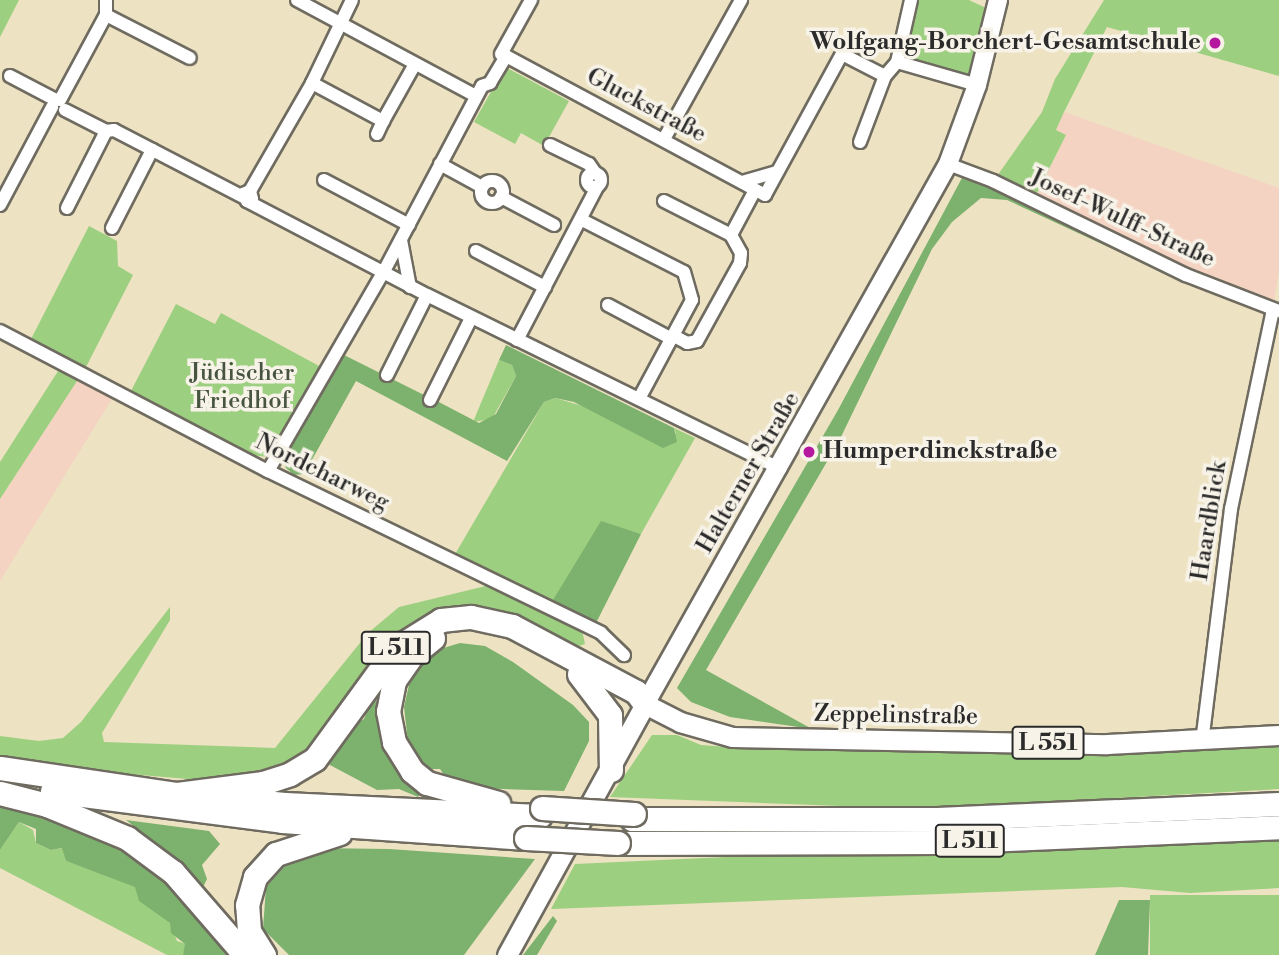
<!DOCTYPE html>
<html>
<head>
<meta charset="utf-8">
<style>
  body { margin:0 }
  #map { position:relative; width:1279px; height:955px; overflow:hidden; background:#ede2c2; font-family:"Libre Bodoni",serif }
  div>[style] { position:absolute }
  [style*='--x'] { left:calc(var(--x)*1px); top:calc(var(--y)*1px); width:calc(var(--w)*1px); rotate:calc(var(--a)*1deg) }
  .built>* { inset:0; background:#f5d3c2 }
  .green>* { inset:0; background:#9ccf7f; transform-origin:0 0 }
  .forest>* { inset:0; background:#7db26e }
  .roads { filter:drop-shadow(2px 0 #6f6b60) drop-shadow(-2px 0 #6f6b60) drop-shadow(0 2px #6f6b60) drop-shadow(0 -2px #6f6b60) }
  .street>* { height:12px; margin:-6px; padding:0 6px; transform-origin:6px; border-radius:6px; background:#fff }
  .street>.ring { margin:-6px; padding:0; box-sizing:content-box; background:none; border:12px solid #fff; border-radius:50% }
  .secondary>* { height:18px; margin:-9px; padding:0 9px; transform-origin:9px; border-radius:9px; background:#fff }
  .primary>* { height:19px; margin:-9.5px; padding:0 9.5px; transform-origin:9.5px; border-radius:9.5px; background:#fff }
  .highway>* { height:23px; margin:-11.5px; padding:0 11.5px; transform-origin:11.5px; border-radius:11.5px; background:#fff }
  .bridges { filter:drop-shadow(2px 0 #6f6b60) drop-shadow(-2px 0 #6f6b60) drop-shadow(0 2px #6f6b60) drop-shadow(0 -2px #6f6b60) }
  .highway-bridge>* { height:23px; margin:-11.5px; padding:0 11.5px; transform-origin:11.5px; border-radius:11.5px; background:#fff }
  .dots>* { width:19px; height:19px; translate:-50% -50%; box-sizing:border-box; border:4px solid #f7f3e8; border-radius:50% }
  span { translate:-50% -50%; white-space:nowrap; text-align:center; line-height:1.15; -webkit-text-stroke:7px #f7f3e8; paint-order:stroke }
  .shield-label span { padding:2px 5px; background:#f7f3e8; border:2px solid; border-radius:5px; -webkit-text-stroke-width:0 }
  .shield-label { font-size:23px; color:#2b2b2b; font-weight:700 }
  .poi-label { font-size:24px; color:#2b2b2b; font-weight:700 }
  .right { translate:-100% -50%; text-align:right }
  .left { translate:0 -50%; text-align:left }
  .street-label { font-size:24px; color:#2b2b2b }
  .park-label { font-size:24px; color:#475440 }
</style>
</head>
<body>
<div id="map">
  <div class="built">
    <i style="clip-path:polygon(1064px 112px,1279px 188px,1279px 270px,1274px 300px,1135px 248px,1034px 199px,1066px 135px,1056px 130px)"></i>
    <i style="clip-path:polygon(79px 378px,113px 397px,0 581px,0 499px)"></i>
  </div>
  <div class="green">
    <i style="clip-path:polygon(0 0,19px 0,0 37px)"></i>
    <i style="clip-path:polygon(917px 0,969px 0,984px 7px,988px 15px,974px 72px,962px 78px,906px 57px)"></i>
    <i style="clip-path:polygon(1104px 0,1279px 0,1279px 76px,1107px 27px,1064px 112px,1056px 130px,1066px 135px,1034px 199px,995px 179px,1042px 112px,1055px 79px)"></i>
    <i style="clip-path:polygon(505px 67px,569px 101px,544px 146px,521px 133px,515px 144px,474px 122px)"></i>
    <i style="clip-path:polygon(89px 226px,117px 241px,118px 266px,133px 275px,85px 369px,30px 341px)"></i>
    <i style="clip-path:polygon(176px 304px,215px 324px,221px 313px,321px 367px,269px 457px,250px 455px,131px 391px)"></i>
    <i style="clip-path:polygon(499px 360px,512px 365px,516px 376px,492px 419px,473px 422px)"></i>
    <i style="clip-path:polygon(60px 368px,79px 378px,0 499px,0 462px)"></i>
    <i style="clip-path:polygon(555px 398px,676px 433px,674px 428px,695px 438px,641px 534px,601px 522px,582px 630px,585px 644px,579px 646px,516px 620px,456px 612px,321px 744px,291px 764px,254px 774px,211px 781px,0 763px,0 736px,39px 741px,63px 738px,81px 722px,170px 607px,170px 620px,102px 733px,104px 742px,275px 748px,368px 633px,399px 607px,490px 585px,454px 556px,544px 402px)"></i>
    <i style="clip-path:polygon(652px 735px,677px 735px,701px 745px,726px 747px,1104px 752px,1279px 742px,1279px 789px,918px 809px,610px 797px)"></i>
    <i style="clip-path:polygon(19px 822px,33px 830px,36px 843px,51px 850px,63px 848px,66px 861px,135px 886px,170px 923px,177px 941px,186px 944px,183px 955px,167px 955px,0 868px,0 850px)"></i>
    <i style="clip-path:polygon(1279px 831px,1279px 888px,1190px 893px,1122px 887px,551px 909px,575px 864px)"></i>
    <i style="left:1279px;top:895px;width:60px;height:129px;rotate:90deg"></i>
  </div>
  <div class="forest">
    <i style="clip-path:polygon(963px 176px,1259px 307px,1262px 313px,1173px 277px,1007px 200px,981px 198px,952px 222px,932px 249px,839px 441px,706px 670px,812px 729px,730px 717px,691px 702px,677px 688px,838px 410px)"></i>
    <i style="clip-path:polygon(506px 345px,674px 428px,677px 442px,663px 448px,574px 402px,555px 398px,544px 402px,507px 461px,356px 381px,304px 474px,294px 475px,286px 468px,283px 461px,342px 354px,426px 396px,424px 402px,432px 407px,435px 400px,479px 423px,496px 414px,516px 376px,512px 365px,499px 360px)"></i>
    <i style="clip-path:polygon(601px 521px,641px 534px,595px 625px,550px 605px)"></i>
    <i style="clip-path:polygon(460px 643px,485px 646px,513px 662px,573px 705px,589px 722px,589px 741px,564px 791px,474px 788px,446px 778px,440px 769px,430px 769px,409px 751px,404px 707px,409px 685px,423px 662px,440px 649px)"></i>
    <i style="clip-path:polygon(383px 695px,388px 748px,399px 775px,423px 788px,418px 797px,399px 789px,377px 790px,328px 764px,354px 725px,364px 719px,369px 707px)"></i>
    <i style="clip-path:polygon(0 800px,91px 828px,169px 878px,234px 955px,183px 955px,185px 944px,171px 933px,170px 923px,139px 901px,135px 887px,66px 861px,62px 848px,51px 850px,36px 843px,36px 829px,19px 822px,0 850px)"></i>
    <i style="clip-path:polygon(126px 820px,209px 831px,220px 844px,202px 865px,207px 879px,201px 891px,182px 864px)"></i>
    <i style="clip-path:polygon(314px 848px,389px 849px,535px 859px,464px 955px,289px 955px,263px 929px,266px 887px,296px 854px)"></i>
    <i style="clip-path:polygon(1119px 900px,1150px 900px,1148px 955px,1095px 955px)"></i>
    <i style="clip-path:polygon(553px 916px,557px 921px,537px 955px,523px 955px)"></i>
  </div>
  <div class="roads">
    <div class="street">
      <i style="--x:297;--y:0;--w:203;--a:28.2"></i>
      <i style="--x:911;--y:0;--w:64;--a:102.7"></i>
      <i style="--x:897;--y:62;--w:83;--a:16"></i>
      <i style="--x:106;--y:15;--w:94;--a:27.1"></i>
      <i style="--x:506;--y:56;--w:294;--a:28.2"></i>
      <i style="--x:765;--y:195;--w:161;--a:-61.4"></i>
      <i style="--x:842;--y:54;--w:48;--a:27.1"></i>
      <i style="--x:10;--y:76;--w:52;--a:27.6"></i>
      <i style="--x:312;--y:83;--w:92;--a:-64.3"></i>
      <i style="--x:60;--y:100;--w:97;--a:-61.6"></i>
      <i style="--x:106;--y:15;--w:15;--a:-90"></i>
      <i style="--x:65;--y:110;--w:46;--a:27.1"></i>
      <i style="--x:106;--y:131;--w:8;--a:-7"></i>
      <i style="--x:114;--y:130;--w:145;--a:27.4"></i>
      <i style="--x:377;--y:134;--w:14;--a:-65"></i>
      <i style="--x:664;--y:139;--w:159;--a:-61"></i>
      <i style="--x:860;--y:142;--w:71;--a:-69.3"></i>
      <i style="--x:885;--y:76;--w:18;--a:-49"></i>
      <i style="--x:550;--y:145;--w:43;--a:26"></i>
      <i style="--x:589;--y:164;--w:12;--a:55"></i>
      <i style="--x:440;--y:164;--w:48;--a:28.7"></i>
      <i style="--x:948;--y:164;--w:48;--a:20.7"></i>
      <i style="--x:993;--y:181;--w:215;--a:26"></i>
      <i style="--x:1186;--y:275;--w:100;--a:21.2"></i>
      <i class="ring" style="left:587px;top:173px;width:2px;height:2px"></i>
      <i style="--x:324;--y:180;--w:96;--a:27.9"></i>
      <i class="ring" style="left:481px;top:181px;width:10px;height:10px"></i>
      <i style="--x:742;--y:182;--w:36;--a:-16"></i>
      <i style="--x:250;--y:191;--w:8;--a:76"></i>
      <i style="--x:252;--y:199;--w:5;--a:158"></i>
      <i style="--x:247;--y:201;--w:8;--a:-120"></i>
      <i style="--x:243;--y:194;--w:8;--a:-23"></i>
      <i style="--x:250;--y:191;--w:125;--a:-60.1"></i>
      <i style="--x:312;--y:83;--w:81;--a:28.2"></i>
      <i style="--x:383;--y:121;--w:65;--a:-60.7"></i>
      <i style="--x:501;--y:197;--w:60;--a:27.8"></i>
      <i style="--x:247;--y:201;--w:203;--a:27.6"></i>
      <i style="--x:427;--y:295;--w:394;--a:26.2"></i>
      <i style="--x:664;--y:201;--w:75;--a:26.9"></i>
      <i style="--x:0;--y:205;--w:111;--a:-62"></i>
      <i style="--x:67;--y:208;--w:86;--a:-63.1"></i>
      <i style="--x:582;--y:220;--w:114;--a:27"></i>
      <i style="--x:684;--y:272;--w:29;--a:74"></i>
      <i style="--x:692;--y:300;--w:112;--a:118.2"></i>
      <i style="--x:112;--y:228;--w:88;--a:-62.9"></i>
      <i style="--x:401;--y:240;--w:48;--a:79.2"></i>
      <i style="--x:476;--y:251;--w:78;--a:27.6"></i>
      <i style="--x:608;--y:305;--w:72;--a:28"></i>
      <i style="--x:0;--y:331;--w:302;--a:27.6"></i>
      <i style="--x:268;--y:471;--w:370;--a:25.9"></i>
      <i style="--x:601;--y:633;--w:32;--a:44"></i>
      <i style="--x:674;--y:336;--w:15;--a:28"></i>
      <i style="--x:687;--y:343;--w:10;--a:-11"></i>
      <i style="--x:697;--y:341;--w:89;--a:-61.1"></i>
      <i style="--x:740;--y:263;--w:10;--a:-84"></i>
      <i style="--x:741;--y:253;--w:21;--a:-119"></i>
      <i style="--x:731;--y:235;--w:51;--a:-61.9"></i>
      <i style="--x:517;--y:340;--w:173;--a:-62.4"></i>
      <i style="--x:387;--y:375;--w:89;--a:-63.4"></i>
      <i style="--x:430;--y:400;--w:92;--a:-63.4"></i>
      <i style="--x:268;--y:471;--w:229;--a:-59.9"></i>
      <i style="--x:383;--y:273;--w:212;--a:-62.1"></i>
      <i style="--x:482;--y:86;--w:9;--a:-21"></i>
      <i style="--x:490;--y:83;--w:31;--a:-59"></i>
      <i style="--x:506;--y:56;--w:5;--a:-158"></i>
      <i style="--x:501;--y:54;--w:62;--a:-60.9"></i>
      <i style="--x:1202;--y:742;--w:235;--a:-82.9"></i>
      <i style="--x:1231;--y:509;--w:204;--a:-78.1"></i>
    </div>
    <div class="secondary">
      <i style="--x:645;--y:704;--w:619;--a:-60.7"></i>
      <i style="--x:948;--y:164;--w:84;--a:-69.8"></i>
      <i style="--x:977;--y:85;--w:88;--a:-76.1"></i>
    </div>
    <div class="primary">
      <i style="--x:507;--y:955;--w:286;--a:-61.2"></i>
      <i style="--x:645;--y:704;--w:39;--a:27"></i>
      <i style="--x:680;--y:722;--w:54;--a:16.1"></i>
      <i style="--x:732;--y:737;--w:375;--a:1.1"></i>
      <i style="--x:1107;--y:744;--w:172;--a:-3"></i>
    </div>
    <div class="highway">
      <i style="--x:433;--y:638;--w:27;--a:141"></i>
      <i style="--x:412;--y:655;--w:32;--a:125"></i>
      <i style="--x:394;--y:681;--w:31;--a:101"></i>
      <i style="--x:388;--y:711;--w:32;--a:79"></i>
      <i style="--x:394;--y:742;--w:34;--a:58"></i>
      <i style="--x:412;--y:771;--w:19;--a:39"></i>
      <i style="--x:427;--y:783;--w:74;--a:15.7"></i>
      <i style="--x:579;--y:674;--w:51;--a:52.9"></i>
      <i style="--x:610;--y:715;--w:55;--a:89"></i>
      <i style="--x:0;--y:768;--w:179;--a:8.4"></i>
      <i style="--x:177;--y:794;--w:108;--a:5.3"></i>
      <i style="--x:285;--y:804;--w:255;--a:2.7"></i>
      <i style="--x:52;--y:791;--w:232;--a:7.4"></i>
      <i style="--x:282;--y:821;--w:245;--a:4"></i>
      <i style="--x:0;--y:793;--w:49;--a:14.3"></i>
      <i style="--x:47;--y:805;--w:87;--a:22.4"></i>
      <i style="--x:127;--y:838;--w:57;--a:36.5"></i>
      <i style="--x:173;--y:872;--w:110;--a:49.1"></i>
      <i style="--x:177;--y:794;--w:87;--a:-7.3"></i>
      <i style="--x:263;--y:783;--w:28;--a:-18"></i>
      <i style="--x:290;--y:774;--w:29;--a:-31"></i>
      <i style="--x:315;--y:759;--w:137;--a:-53.9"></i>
      <i style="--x:396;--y:648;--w:53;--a:-31.9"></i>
      <i style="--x:441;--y:620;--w:30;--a:-6"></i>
      <i style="--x:471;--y:617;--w:42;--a:12.4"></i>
      <i style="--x:512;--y:626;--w:140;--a:28"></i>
      <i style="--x:636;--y:692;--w:15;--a:53"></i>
      <i style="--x:632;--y:819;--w:305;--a:0"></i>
      <i style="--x:937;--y:819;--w:342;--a:-2.5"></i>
      <i style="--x:618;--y:843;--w:322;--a:-0.2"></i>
      <i style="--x:940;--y:842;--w:339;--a:-2.5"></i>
      <i style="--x:264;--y:955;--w:28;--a:-122"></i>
      <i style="--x:249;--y:931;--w:26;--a:-94"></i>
      <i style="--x:247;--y:905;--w:29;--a:-74"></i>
      <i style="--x:255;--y:877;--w:31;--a:-48"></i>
      <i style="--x:276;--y:854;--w:67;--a:-18.2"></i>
    </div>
  </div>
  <div class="bridges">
    <div class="highway-bridge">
      <i style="--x:542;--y:808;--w:92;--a:3.7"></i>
      <i style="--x:526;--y:838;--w:92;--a:3.1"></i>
    </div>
  </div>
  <div class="dots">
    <i style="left:1215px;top:43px;background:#b5179e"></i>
    <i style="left:809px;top:452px;background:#b5179e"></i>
  </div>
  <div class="shield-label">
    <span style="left:396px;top:648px">L 511</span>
    <span style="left:1048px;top:743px">L 551</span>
    <span style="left:970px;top:841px">L 511</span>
  </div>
  <div class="poi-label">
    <span class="right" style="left:1201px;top:43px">Wolfgang-Borchert-Gesamtschule</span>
    <span class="left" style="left:823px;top:452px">Humperdinckstraße</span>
  </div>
  <div class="street-label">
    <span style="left:646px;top:106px;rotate:28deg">Gluckstraße</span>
    <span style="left:1122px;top:219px;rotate:25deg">Josef-Wulff-Straße</span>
    <span style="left:322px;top:473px;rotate:26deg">Nordcharweg</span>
    <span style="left:749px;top:473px;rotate:-60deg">Halterner Straße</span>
    <span style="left:1210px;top:521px;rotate:-81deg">Haardblick</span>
    <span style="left:896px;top:716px;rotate:1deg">Zeppelinstraße</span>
  </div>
  <div class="park-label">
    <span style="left:242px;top:388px">Jüdischer<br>Friedhof</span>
  </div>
</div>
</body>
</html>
